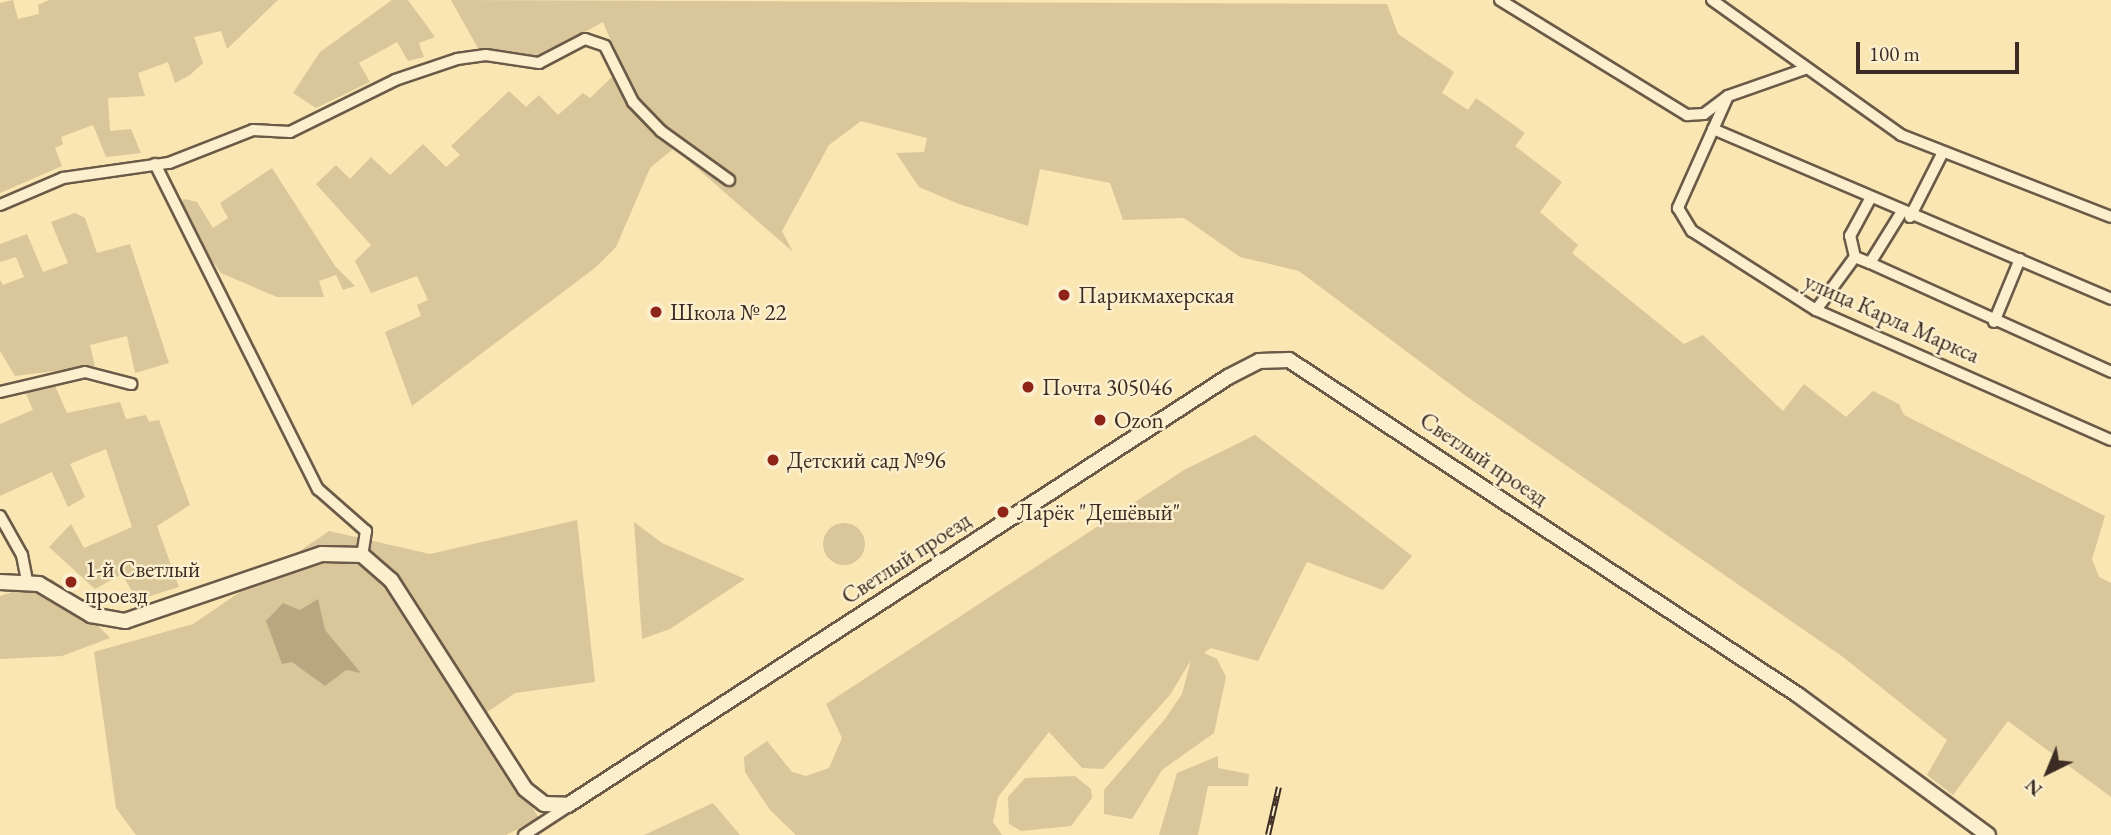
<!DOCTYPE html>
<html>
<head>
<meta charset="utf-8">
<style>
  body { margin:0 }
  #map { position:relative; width:2111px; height:835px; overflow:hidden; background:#f9e6b2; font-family:"EB Garamond",serif }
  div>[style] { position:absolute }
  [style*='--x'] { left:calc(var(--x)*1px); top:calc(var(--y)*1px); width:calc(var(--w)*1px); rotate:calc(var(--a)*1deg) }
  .green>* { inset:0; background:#d9c69a }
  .round { border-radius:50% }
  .water>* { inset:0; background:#b9a782 }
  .roads { filter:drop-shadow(2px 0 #6b5a48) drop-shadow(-2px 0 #6b5a48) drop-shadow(0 2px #6b5a48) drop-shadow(0 -2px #6b5a48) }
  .street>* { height:10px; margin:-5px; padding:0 5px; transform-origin:5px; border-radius:5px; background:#fbefcd }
  .secondary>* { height:14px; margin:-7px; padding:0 7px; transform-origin:7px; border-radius:7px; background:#fbefcd }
  .rail>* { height:6px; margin-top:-3px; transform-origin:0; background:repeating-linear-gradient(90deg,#fbefcd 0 10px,#3c2c24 0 20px); box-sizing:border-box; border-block:2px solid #3c2c24 }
  .dots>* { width:19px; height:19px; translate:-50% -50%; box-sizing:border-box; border:4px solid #fbefcd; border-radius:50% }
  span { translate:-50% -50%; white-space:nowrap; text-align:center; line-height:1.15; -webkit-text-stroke:5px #fbefcd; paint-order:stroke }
  .poi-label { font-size:23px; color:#3c2c24 }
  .left { translate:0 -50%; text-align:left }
  .street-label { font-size:23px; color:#3c2c24 }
  .north { position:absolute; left:2013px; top:737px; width:70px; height:70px; -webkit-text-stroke:5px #fbefcd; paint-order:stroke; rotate:223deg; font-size:19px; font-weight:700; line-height:28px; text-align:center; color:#3c2c24 }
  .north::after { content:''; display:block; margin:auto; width:24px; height:32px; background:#3c2c24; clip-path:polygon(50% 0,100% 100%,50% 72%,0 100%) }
  .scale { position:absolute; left:1856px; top:42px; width:163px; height:32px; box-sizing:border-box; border:4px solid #3c2c24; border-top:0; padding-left:9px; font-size:21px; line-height:24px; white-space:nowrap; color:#3c2c24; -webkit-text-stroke:5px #fbefcd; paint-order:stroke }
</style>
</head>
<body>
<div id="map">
  <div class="green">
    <i style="clip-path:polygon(13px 0,18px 19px,39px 14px,38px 5px,49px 0,278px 0,227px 49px,221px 31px,194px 37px,203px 63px,190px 75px,175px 83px,168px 62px,138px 73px,145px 96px,108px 98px,110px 131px,131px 129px,141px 153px,106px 157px,93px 125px,61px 137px,63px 144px,55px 148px,62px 166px,0 193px,0 3px)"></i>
    <i style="clip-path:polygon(392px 0,408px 0,435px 37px,419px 43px,424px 57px,408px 61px,397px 42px,359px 63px,370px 82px,316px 108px,293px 93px,320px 52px)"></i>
    <i style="clip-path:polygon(451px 0,1387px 4px,1398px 34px,1454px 72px,1442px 93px,1468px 110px,1476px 98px,1525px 133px,1515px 146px,1562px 182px,1540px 212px,1578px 245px,1572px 253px,1684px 344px,1703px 335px,1783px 411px,1804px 384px,1846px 417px,1873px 391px,1899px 404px,1904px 415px,2105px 516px,2092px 559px,2099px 577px,2111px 583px,2111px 797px,2008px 721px,1953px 795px,1927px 775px,1947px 740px,1843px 657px,1466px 396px,1299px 271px,1240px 257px,1184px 218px,1123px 220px,1110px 183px,1040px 169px,1028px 226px,959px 204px,919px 187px,896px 153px,924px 152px,927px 138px,861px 121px,829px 145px,782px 231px,793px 252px,674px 148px,650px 168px,616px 247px,596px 267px,412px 406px,385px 332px,421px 316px,417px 305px,428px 300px,417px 276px,371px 293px,355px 261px,371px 245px,316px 184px,336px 165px,350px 179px,371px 157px,390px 175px,423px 144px,446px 167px,460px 155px,451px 146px,509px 91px,526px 107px,539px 95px,558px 115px,583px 93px,590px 98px,614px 75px,630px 106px,671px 144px,632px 91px,603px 22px,535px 59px,479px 50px)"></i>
    <i style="clip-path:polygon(272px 168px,335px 266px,355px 286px,343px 290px,336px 275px,319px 281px,324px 297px,277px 297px,221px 273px,201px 245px,178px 207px,184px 199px,197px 202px,213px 228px,228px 218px,220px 203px)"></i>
    <i style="clip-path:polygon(75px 213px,85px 218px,97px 253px,130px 244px,169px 363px,135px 373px,127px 336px,90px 345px,95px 366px,15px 376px,0 351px,0 280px,3px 285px,24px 277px,16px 257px,0 262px,0 244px,27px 234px,43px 272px,68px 263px,51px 222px)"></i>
    <i style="clip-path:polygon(52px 379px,67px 413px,120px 402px,126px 419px,146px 415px,149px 422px,159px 420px,190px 505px,157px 526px,179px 587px,137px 600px,122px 574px,95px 589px,49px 547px,71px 524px,84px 548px,132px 527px,106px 449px,70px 464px,85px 497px,68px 507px,52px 472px,0 496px,0 424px,33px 410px,24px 389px)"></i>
    <i style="clip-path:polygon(1255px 435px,1412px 556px,1383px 590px,1307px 562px,1258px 661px,1211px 648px,1204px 653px,1217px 659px,1226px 677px,1214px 733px,1162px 770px,1132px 819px,1104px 814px,1104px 790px,1165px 719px,1182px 694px,1191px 660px,1170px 695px,1103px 769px,1082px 768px,1049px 732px,998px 797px,993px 822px,1002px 835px,796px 835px,770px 810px,745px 772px,744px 757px,767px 741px,792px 772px,806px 776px,829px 768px,842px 738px,826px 704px,1184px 470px)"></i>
    <i style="clip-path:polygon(577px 520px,595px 682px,515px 693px,477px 719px,539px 818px,506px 835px,136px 835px,116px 808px,94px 652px,193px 624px,329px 531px,430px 554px)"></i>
    <i style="clip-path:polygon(634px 522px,662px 543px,745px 579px,670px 629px,642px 639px)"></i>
    <i class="round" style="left:823px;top:523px;width:42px;height:42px"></i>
    <i style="clip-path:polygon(52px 579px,110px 638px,62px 656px,0 659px,0 596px)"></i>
    <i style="clip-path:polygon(1218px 756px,1218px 768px,1249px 774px,1248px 786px,1208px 786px,1198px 835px,1159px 835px,1177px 773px)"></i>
    <i style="clip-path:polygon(1075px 776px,1091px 789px,1092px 798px,1071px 826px,1021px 831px,1009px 824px,1008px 797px,1025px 778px)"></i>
    <i style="clip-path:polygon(713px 803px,740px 835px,644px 835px)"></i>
  </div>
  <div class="water">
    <i style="clip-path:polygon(318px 599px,325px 630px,361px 673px,346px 670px,325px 686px,292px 662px,282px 664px,266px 621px,283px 603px,300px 610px)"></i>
  </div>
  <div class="roads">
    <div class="street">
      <i style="--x:1500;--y:0;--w:220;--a:31.6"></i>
      <i style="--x:1687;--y:115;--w:17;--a:-3"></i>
      <i style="--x:1704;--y:114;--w:30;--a:-37"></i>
      <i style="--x:1728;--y:96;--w:82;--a:-19.3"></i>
      <i style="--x:1712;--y:0;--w:232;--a:35.5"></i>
      <i style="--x:1901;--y:135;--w:225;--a:21.3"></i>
      <i style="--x:1728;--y:96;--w:123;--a:114.1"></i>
      <i style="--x:1678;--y:208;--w:27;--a:59"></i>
      <i style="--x:1692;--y:231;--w:147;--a:32.5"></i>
      <i style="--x:1816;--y:310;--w:322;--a:23.8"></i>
      <i style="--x:1713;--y:129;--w:433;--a:23.1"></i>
      <i style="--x:155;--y:164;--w:364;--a:63.4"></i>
      <i style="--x:318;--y:489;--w:64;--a:41.2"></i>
      <i style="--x:366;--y:531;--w:24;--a:99"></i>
      <i style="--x:0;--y:205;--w:69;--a:-23.2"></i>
      <i style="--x:63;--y:178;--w:107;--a:-8.1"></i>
      <i style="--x:169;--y:163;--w:90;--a:-21.4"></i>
      <i style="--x:253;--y:130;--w:37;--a:3"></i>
      <i style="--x:290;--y:132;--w:117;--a:-26.3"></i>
      <i style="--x:395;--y:80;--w:65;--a:-18.7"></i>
      <i style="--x:457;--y:59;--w:29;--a:-8"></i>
      <i style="--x:486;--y:55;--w:54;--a:8.6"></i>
      <i style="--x:539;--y:63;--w:52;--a:-27.6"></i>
      <i style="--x:585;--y:39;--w:21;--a:19"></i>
      <i style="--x:605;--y:46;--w:63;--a:63.4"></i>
      <i style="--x:633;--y:102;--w:40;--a:46"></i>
      <i style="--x:661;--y:131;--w:84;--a:35.8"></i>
      <i style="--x:1910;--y:217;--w:71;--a:-63.1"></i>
      <i style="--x:1855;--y:257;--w:22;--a:-103"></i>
      <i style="--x:1850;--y:236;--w:42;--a:-61.6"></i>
      <i style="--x:1870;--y:263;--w:265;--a:24.3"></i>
      <i style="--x:1816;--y:310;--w:66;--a:-53.7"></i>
      <i style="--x:1855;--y:257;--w:16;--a:22"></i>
      <i style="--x:1870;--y:263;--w:59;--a:-58.2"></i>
      <i style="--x:1994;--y:322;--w:68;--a:-67.6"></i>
      <i style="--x:0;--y:392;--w:87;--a:-13.2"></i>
      <i style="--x:85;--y:372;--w:48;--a:14.6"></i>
      <i style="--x:0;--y:516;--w:45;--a:60.6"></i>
      <i style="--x:22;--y:555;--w:25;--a:79"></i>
      <i style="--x:524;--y:835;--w:55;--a:-33.1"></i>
    </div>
    <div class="secondary">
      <i style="--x:0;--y:582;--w:39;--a:3"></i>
      <i style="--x:39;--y:584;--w:61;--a:30.8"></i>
      <i style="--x:91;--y:615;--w:35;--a:10"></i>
      <i style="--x:125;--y:621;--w:208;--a:-18.8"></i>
      <i style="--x:322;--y:554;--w:40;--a:1.4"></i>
      <i style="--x:362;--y:555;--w:38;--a:41"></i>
      <i style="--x:391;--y:580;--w:248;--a:57.3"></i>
      <i style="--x:525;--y:789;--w:24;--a:38"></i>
      <i style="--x:544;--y:804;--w:24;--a:2"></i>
      <i style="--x:568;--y:805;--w:787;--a:-32.96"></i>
      <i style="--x:1228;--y:377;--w:35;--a:-27"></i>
      <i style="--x:1259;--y:361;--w:30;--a:-2"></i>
      <i style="--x:1289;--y:360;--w:609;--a:33.35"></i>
      <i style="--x:1798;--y:695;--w:236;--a:36.4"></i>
    </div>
  </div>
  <div class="rail">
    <i style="--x:1268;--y:835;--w:49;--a:-77.1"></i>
  </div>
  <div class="dots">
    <i style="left:1064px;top:295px;background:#8f2418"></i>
    <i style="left:656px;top:312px;background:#8f2418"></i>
    <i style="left:1028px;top:387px;background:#8f2418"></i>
    <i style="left:1100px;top:420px;background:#8f2418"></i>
    <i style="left:773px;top:460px;background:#8f2418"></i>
    <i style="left:1003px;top:512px;background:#8f2418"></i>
    <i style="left:71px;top:582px;background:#8f2418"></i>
  </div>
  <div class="poi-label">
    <span class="left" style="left:1078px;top:295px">Парикмахерская</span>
    <span class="left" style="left:670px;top:312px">Школа № 22</span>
    <span class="left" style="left:1042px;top:387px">Почта 305046</span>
    <span class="left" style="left:1114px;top:420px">Ozon</span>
    <span class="left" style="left:787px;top:460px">Детский сад №96</span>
    <span class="left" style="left:1017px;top:512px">Ларёк "Дешёвый"</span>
    <span class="left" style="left:85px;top:582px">1-й Светлый<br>проезд</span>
  </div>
  <div class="street-label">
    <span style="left:1892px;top:318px;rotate:24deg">улица Карла Маркса</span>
    <span style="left:1484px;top:459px;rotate:34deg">Светлый проезд</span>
    <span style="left:906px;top:558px;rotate:-33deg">Светлый проезд</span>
  </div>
  <div class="north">N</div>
  <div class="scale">100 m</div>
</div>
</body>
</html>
